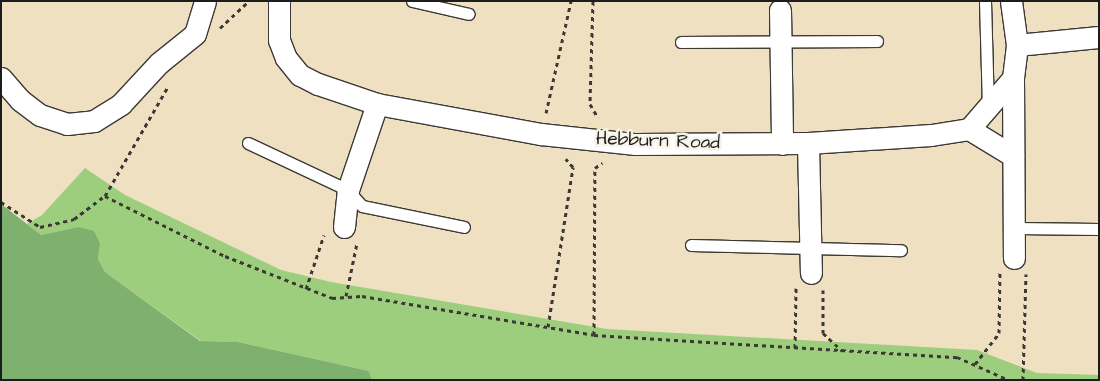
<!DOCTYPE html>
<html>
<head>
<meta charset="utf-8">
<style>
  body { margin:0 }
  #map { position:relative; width:1100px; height:381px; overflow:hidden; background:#efe0c1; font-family:"Architects Daughter",sans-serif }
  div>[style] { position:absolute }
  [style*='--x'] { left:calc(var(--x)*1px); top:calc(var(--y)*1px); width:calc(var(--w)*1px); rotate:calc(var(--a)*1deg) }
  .green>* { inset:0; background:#9cce7e }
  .forest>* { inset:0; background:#7db16d }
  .path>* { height:3px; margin-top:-1.5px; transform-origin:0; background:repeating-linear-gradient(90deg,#3c3935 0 4px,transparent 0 8px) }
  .roads { filter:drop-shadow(1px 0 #3c3935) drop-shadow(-1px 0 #3c3935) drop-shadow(0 1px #3c3935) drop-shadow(0 -1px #3c3935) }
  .service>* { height:11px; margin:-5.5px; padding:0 5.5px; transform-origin:5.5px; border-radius:5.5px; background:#fff }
  .minor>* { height:21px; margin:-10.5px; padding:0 10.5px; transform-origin:10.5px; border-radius:10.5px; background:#fff }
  span { translate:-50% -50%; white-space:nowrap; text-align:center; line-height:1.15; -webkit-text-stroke:5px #f7f3e8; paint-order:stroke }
  .street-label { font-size:19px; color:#1c1c1c }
  .frame { position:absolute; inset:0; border:2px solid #1c1c1c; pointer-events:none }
</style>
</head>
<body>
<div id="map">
  <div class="green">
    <i style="clip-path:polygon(85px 168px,125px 195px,281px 270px,331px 282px,607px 329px,977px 350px,1037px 373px,1099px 375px,1099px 380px,372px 380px,369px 371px,238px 342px,201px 341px,105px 272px,98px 259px,100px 244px,78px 227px,41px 235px,27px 224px,42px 215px)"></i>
  </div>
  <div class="forest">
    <i style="clip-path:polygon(1px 204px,41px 235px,78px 227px,94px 231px,100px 244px,98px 259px,105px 272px,200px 341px,238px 342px,369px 371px,372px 380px,1px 380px)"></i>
  </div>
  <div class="path">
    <i style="--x:593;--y:1;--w:103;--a:91.7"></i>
    <i style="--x:590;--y:104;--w:16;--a:60"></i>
    <i style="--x:220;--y:28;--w:40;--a:-43"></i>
    <i style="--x:546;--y:113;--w:115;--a:-77.4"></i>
    <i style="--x:105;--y:196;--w:134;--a:26.6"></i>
    <i style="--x:225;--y:256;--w:115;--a:21.4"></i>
    <i style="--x:332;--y:298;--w:30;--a:-4"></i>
    <i style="--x:362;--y:296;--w:235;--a:9.5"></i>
    <i style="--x:594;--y:335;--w:364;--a:3.5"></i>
    <i style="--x:957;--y:357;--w:57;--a:23.9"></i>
    <i style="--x:1;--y:202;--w:46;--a:32.7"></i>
    <i style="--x:40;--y:227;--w:35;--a:-13"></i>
    <i style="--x:74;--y:219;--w:39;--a:-37"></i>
    <i style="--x:105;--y:196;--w:125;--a:-60.1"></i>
    <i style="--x:306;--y:289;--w:57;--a:-71.6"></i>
    <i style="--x:823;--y:290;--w:43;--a:90"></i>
    <i style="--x:823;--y:333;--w:26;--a:43"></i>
    <i style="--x:346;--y:296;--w:54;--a:-78.3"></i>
    <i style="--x:548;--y:327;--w:162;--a:-81.1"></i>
    <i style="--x:573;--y:167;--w:11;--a:-131"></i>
    <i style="--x:594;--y:335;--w:167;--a:-89.7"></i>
    <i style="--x:595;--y:168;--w:9;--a:-36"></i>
    <i style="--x:795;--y:348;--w:60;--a:-89"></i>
    <i style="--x:975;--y:364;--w:39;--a:-52"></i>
    <i style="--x:999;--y:333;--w:61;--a:-89.1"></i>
    <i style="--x:1023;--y:380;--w:106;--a:-88.4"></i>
  </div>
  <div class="roads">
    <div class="service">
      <i style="--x:412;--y:1;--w:58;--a:12.8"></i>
      <i style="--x:985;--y:1;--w:106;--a:88.4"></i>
      <i style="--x:681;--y:42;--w:196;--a:-0.3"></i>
      <i style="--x:248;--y:143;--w:110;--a:25.2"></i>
      <i style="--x:348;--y:190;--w:21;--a:49"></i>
      <i style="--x:362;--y:206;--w:104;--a:11.6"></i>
      <i style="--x:1015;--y:228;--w:84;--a:0.7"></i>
      <i style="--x:691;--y:245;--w:210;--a:1.4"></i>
    </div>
    <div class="minor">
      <i style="--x:279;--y:1;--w:39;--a:90"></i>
      <i style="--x:279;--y:40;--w:19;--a:69"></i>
      <i style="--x:286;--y:58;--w:22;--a:51"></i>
      <i style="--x:300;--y:75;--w:20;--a:27"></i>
      <i style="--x:318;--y:84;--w:62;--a:18.7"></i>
      <i style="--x:377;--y:104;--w:167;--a:10.4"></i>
      <i style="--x:541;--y:134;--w:95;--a:6.1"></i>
      <i style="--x:635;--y:144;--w:173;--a:-0.3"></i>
      <i style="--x:808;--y:143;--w:123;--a:-3.7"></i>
      <i style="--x:931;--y:135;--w:38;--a:-9"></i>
      <i style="--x:969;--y:129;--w:67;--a:-49.2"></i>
      <i style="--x:1013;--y:78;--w:33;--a:-83"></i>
      <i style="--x:1017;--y:45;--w:44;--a:-97.8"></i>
      <i style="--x:780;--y:10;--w:134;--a:89.1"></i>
      <i style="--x:1017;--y:45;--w:82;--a:-5.6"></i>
      <i style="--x:1;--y:78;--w:29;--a:49"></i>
      <i style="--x:20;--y:100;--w:25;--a:37"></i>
      <i style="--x:40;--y:115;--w:28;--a:18"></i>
      <i style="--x:67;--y:124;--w:27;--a:-6"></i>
      <i style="--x:94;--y:121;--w:32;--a:-32"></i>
      <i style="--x:121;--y:104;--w:56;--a:-47.2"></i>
      <i style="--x:159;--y:63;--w:46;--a:-38.9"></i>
      <i style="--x:195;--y:34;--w:34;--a:-73"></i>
      <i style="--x:1013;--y:78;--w:180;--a:89.7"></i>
      <i style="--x:969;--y:129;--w:52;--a:31.5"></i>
      <i style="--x:808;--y:143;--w:130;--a:88.7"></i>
      <i style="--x:344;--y:227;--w:37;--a:-84"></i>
      <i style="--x:348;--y:190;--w:91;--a:-71.4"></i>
    </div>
  </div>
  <div class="street-label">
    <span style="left:658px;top:141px;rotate:2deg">Hebburn Road</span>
  </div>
  <div class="frame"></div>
</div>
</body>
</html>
